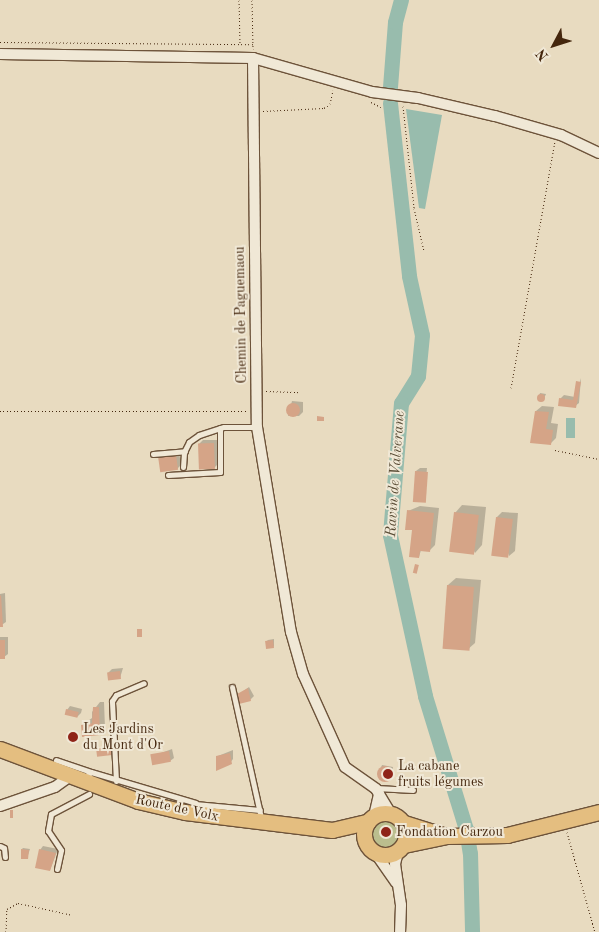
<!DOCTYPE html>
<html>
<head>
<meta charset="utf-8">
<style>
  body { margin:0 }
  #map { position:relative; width:599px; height:932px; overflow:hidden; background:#e8dbc0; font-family:"Old Standard TT",serif }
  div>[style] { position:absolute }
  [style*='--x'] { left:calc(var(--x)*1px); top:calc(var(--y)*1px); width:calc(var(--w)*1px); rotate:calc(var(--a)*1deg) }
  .green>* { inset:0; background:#bbbe8e }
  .round { border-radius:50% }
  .water>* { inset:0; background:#98bcad; transform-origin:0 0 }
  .shadow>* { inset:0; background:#0003 }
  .river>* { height:15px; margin:-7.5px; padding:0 7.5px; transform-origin:7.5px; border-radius:7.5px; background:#98bcad }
  .building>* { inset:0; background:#d5a487; transform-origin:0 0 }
  .path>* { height:1px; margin-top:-0.5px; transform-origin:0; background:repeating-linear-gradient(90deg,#44260d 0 1px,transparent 0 3.5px) }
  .roads { filter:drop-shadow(1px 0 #6d533a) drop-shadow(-1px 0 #6d533a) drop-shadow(0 1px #6d533a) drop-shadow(0 -1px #6d533a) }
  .service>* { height:5px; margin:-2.5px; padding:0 2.5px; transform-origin:2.5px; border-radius:2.5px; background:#f0e8d6 }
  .minor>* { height:10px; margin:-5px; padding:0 5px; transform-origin:5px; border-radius:5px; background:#f0e8d6 }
  .primary>* { height:15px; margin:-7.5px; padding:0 7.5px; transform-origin:7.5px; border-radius:7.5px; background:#e4be80 }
  .primary>.ring { margin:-7.5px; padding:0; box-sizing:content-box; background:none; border:15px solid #e4be80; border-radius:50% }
  .dots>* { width:14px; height:14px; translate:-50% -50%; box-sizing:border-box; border:2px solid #f0e8d6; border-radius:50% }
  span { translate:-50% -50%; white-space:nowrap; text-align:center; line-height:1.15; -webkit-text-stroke:4px #f0e8d6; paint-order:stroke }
  .street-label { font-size:14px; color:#44260d }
  .poi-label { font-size:14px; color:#44260d }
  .left { translate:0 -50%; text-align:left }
  .water-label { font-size:15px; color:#594c35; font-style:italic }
  .north { position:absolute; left:529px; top:20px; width:50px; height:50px; -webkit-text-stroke:4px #f0e8d6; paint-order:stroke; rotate:230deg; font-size:14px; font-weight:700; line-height:20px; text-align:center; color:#44260d }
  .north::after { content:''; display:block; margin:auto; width:18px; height:22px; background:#44260d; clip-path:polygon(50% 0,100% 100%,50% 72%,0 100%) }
</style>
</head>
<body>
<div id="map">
  <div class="green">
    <i class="round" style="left:371px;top:820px;width:28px;height:28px"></i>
  </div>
  <div class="water">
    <i style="clip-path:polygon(406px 109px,442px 115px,425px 209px,419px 208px)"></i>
    <i style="left:566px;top:418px;width:9px;height:20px"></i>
  </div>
  <div class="shadow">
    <i style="clip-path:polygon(581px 378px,579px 403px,575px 406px,560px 399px,564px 395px,575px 397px)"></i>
    <i style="clip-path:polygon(540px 393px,546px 394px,543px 401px,538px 400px)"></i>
    <i style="clip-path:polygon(292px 401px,303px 402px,303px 412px,299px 416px,288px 416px)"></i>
    <i style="clip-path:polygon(542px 406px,554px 407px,551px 423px,558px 424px,556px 438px,550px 444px,536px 411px)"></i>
    <i style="clip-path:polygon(203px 440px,217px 440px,218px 464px,214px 468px,199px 444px)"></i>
    <i style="clip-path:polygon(179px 452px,181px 465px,177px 469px,159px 457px,163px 454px)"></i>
    <i style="clip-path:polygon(420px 468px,427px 468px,424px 502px,416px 471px)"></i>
    <i style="clip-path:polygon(462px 505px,486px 507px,482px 545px,475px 553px,455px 513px)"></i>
    <i style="clip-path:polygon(420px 506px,439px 508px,435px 545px,429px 551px,421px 550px,419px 557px,408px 511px)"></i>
    <i style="clip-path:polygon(502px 512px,518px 513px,515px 551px,509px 556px,497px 517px)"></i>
    <i style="clip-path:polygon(456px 578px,481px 580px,475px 643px,467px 650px,448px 585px)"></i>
    <i style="clip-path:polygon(5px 593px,6px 622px,0 626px,0 594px)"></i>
    <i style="clip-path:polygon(0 637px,8px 637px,8px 654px,4px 657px,0 657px)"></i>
    <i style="clip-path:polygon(274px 639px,274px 647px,267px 641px,268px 640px)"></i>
    <i style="clip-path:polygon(123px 668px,120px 678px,108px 673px,112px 669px)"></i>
    <i style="clip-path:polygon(249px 687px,254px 696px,250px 700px,238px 695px)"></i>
    <i style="clip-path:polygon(100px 702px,104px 702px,105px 728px,99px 734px,82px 725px,92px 718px,92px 712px)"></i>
    <i style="clip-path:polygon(70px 706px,82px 709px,81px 713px,77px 717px,67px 710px)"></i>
    <i style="clip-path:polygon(172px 749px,174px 758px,170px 761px,153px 756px)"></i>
    <i style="clip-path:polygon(233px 750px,233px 759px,230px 763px,218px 756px)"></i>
    <i style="clip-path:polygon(382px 765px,393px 767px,391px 780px,378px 775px)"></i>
    <i style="clip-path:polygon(43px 846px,58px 849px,50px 870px,40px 850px)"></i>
    <i style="clip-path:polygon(23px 848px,30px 849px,27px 858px,22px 849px)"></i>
  </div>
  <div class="river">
    <i style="--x:390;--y:87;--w:65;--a:-85.6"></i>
    <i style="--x:395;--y:22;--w:23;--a:-75"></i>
    <i style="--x:390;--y:103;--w:174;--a:83.7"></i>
    <i style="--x:409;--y:276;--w:60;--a:77.6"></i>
    <i style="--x:422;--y:335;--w:41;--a:95.6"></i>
    <i style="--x:418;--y:376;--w:32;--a:122"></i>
    <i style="--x:401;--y:403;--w:132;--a:94.8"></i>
    <i style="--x:390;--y:535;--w:165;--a:77.7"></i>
    <i style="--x:425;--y:696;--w:139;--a:72.9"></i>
    <i style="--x:466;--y:829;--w:24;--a:81"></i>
    <i style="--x:470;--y:853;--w:79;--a:88.5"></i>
  </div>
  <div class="building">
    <i style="clip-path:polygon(576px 381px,581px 382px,576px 408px,558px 406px,559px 398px,573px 400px)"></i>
    <i class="round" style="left:537px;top:394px;width:8px;height:8px"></i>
    <i class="round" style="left:286px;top:403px;width:14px;height:14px"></i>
    <i style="clip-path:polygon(535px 411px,549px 412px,546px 429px,553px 430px,551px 445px,530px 443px)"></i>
    <i style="clip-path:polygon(317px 416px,324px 417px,324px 421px,317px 421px)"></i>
    <i style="left:214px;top:443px;width:26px;height:16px;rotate:88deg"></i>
    <i style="left:176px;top:455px;width:15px;height:18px;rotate:82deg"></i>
    <i style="left:415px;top:471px;width:13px;height:31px;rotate:4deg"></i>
    <i style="clip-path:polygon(407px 510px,434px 513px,430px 552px,420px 551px,419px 558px,409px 557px,412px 530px,405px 530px)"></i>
    <i style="left:454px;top:512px;width:25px;height:40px;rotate:7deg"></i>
    <i style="left:496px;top:517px;width:17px;height:39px;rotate:7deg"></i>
    <i style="left:415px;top:564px;width:4px;height:9px;rotate:14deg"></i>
    <i style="left:447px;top:585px;width:27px;height:64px;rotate:4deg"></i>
    <i style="clip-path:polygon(1px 595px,3px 627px,0 627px,0 596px)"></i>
    <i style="left:137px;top:629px;width:5px;height:8px"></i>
    <i style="left:0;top:640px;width:5px;height:19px"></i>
    <i style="left:273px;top:640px;width:8px;height:8px;rotate:83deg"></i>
    <i style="left:120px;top:671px;width:8px;height:13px;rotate:83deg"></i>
    <i style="clip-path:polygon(248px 688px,251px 701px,239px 704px,237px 694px)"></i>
    <i style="clip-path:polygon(93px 707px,99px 707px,100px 735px,82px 737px,81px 725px,92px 723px)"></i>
    <i style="left:66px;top:709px;width:13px;height:6px;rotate:13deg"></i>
    <i style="left:111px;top:747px;width:8px;height:15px;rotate:83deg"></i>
    <i style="left:169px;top:751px;width:11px;height:19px;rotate:80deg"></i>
    <i style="clip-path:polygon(230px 753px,232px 764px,216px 771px,216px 756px)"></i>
    <i class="round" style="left:377px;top:766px;width:16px;height:16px"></i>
    <i style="left:10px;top:810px;width:3px;height:8px"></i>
    <i style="clip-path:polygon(21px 849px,29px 850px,28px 859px,21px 859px)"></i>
    <i style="clip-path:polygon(39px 849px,56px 853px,50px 871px,35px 868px)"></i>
  </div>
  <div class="path">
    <i style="--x:239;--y:0;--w:43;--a:88.7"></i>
    <i style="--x:252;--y:0;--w:49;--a:88.8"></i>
    <i style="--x:0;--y:42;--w:253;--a:0.5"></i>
    <i style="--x:371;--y:102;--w:11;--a:27"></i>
    <i style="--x:403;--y:106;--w:103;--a:83.8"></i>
    <i style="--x:414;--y:208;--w:44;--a:76.9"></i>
    <i style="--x:263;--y:111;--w:61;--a:-2.8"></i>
    <i style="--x:324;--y:108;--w:7;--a:-34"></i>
    <i style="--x:330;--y:104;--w:14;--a:-78"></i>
    <i style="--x:511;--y:388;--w:250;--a:-79.9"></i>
    <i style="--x:266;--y:391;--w:35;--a:2"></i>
    <i style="--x:0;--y:411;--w:248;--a:0"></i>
    <i style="--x:555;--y:450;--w:45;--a:11.6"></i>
    <i style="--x:567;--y:832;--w:104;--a:74.4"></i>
    <i style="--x:6;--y:932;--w:23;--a:-88"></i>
    <i style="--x:7;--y:909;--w:13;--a:-29"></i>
    <i style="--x:18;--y:903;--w:56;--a:12.3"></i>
  </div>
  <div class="roads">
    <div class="service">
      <i style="--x:153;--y:454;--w:32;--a:-5"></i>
      <i style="--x:183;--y:467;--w:15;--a:-86"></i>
      <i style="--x:184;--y:452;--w:11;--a:-63"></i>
      <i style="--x:189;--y:442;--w:12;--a:-35"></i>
      <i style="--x:199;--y:435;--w:26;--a:-18"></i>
      <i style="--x:224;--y:427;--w:33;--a:0"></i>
      <i style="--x:168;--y:475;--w:52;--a:-3.3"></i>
      <i style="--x:220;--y:472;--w:44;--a:-90"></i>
      <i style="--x:232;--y:687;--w:134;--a:77.5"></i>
      <i style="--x:56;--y:760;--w:36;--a:19"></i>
      <i style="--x:84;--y:778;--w:9;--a:-41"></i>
      <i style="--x:91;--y:772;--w:109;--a:16.4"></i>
      <i style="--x:116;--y:781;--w:80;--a:-92.9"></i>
      <i style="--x:112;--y:701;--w:7;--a:-56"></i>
      <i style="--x:116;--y:695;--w:30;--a:-23"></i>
      <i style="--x:376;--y:788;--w:37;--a:3"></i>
      <i style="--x:195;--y:804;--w:65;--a:5.3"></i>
      <i style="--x:0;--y:846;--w:4;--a:27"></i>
      <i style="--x:4;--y:848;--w:9;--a:84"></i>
      <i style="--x:57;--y:869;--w:19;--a:-78"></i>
      <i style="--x:61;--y:850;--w:23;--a:-124"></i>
      <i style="--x:48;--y:831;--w:17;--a:-80"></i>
      <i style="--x:51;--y:814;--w:43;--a:-27.8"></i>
    </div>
    <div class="minor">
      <i style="--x:0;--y:54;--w:253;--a:0.9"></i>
      <i style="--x:253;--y:58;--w:124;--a:15.9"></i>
      <i style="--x:372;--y:92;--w:46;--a:7.4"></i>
      <i style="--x:418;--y:98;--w:79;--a:13.2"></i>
      <i style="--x:495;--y:116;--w:69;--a:16.1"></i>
      <i style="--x:561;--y:135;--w:42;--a:25.3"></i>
      <i style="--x:253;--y:58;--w:369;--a:89.4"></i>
      <i style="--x:257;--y:427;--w:208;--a:80.6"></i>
      <i style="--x:291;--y:632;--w:44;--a:74.1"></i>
      <i style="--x:303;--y:674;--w:102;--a:65.7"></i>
      <i style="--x:345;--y:767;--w:38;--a:35"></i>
      <i style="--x:376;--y:789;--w:29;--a:59"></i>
      <i style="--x:0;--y:806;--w:58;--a:-19.1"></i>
      <i style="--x:55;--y:787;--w:19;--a:-36"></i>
      <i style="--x:374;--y:816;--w:23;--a:-77"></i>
      <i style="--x:398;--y:852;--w:12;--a:104"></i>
      <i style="--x:395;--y:864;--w:41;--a:81.7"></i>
      <i style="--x:401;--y:905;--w:27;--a:92"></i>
      <i style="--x:376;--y:854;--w:35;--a:55"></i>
    </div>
    <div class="primary">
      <i style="--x:0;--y:749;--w:147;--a:20.6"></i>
      <i style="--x:138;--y:801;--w:48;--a:13.2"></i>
      <i style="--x:185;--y:812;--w:148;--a:7"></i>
      <i style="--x:332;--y:830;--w:37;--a:-13"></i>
      <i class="ring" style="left:364px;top:813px;width:27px;height:27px"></i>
      <i style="--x:404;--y:823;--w:41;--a:17.1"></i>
      <i style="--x:404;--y:845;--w:44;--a:-11.8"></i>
      <i style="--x:447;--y:836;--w:60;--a:-1"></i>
      <i style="--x:507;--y:835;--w:95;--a:-14"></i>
    </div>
  </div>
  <div class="dots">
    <i style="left:73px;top:737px;background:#8f2418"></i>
    <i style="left:388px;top:774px;background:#8f2418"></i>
    <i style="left:386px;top:832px;background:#8f2418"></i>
  </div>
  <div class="street-label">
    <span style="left:241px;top:315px;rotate:-91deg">Chemin de Paguemaou</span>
    <span style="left:177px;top:808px;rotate:12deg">Route de Volx</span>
  </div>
  <div class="poi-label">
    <span class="left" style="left:83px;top:737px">Les Jardins<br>du Mont d'Or</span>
    <span class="left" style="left:398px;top:774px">La cabane<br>fruits légumes</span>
    <span class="left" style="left:396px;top:832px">Fondation Carzou</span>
  </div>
  <div class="water-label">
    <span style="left:396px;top:474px;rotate:-86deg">Ravin de Valverane</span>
  </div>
  <div class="north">N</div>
</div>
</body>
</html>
